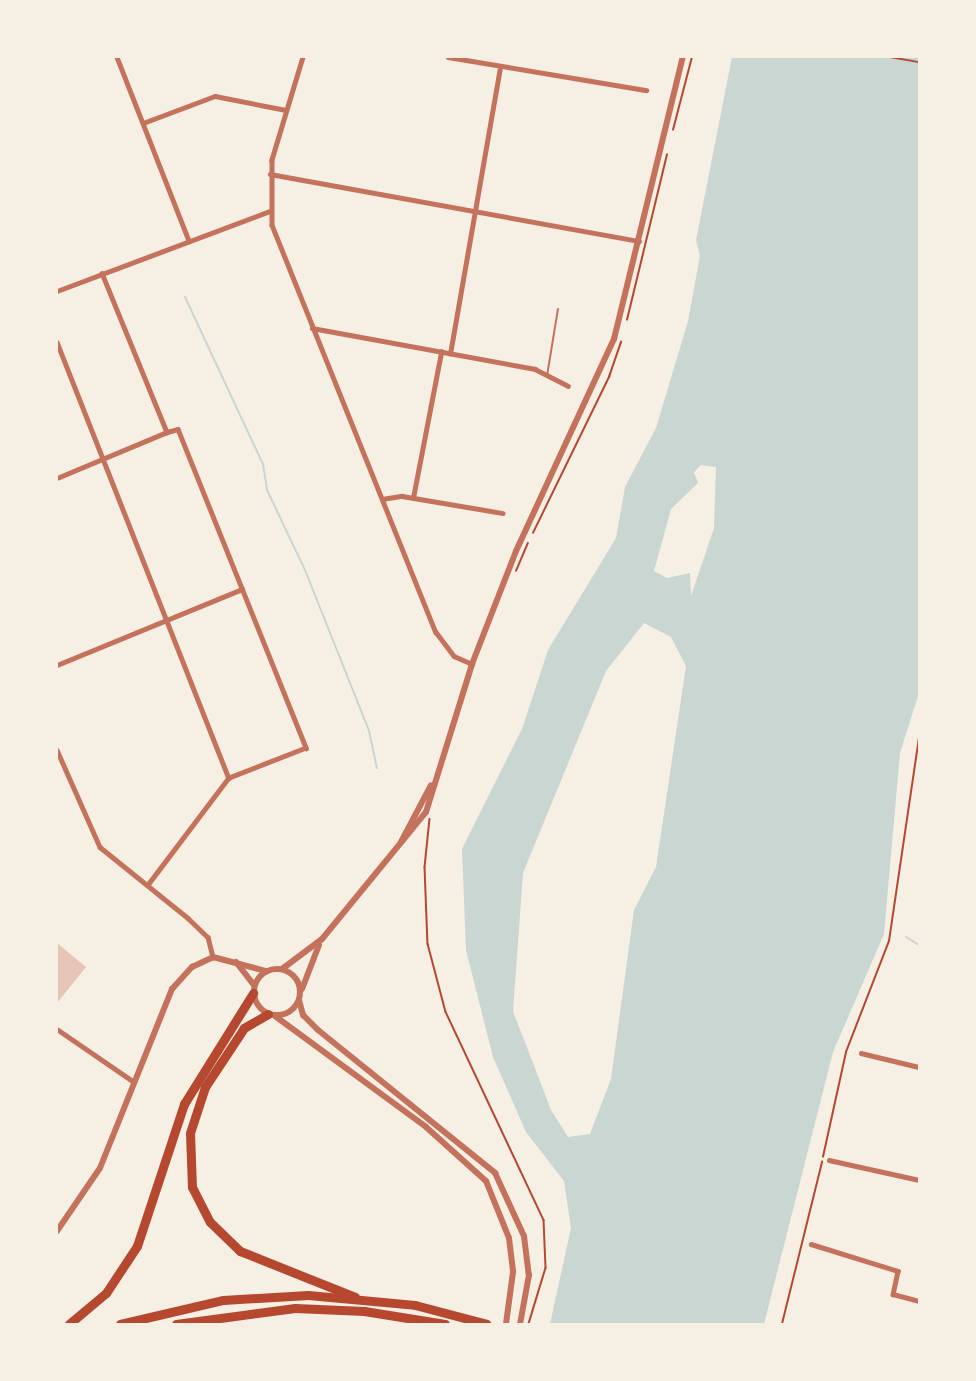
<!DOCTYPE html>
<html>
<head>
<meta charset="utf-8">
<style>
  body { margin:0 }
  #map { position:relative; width:976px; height:1381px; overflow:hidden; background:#f6efe4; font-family:Arial,sans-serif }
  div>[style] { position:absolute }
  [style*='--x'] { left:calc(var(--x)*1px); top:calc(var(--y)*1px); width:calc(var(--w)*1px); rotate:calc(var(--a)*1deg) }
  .water>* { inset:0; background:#c9d6d2 }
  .stream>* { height:2px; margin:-1px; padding:0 1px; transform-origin:1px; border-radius:1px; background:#c9d6d2 }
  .building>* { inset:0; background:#e6c5b7 }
  .path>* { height:1.5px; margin:-0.75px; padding:0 0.75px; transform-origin:0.75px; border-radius:0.75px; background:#b5482f }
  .service>* { height:2px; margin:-1px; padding:0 1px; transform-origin:1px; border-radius:1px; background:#c5725c }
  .minor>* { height:4.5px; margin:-2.25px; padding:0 2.25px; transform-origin:2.25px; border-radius:2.25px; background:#c5725c }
  .tertiary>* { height:6px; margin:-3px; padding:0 3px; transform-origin:3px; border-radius:3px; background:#c5725c }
  .tertiary>.ring { margin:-3px; padding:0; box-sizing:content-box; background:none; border:6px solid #c5725c; border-radius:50% }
  .motorway>* { height:9px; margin:-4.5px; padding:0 4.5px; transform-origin:4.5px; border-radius:4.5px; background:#b5482f }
  span { translate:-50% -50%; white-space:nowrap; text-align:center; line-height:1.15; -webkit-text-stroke:4.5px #f6efe4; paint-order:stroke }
  .frame { position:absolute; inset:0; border:58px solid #f6efe4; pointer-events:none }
</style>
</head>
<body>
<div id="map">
  <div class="water">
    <i style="clip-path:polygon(evenodd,732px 57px,919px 57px,919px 693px,900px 753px,884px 934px,833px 1052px,764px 1324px,550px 1324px,571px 1228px,564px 1181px,526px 1132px,493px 1057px,466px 950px,462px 849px,522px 729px,548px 650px,616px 538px,625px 487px,656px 428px,688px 321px,700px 256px,696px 240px,732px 57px,701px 465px,716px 467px,714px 528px,691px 596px,690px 573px,667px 578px,654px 571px,671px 509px,698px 483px,694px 472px,701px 465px,732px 57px,644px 623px,671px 637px,686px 666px,656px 867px,634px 910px,611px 1079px,590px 1134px,568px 1137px,551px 1110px,513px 1011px,523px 873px,606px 671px,644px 623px)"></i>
  </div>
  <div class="stream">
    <i style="--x:185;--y:297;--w:184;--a:65"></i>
    <i style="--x:263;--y:464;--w:26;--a:81"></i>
    <i style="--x:267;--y:490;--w:89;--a:64.6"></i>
    <i style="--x:305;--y:570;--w:173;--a:68.3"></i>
    <i style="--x:369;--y:731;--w:38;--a:78"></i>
    <i style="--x:906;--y:937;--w:15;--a:32"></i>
  </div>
  <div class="building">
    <i style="clip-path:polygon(57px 943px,86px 967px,57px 1003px)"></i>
  </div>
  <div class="path">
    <i style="--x:890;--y:57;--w:29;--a:10"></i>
    <i style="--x:673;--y:130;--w:75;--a:-75.4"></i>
    <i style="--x:627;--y:320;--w:170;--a:-76.4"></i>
    <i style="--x:533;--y:533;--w:174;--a:-64"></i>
    <i style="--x:609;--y:377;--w:37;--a:-71"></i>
    <i style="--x:516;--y:571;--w:30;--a:-67"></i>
    <i style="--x:430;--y:819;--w:48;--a:95.9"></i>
    <i style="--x:425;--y:867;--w:77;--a:87.8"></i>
    <i style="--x:428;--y:944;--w:70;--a:75.2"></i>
    <i style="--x:446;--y:1012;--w:230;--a:64.8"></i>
    <i style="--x:544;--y:1220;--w:48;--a:87.6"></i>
    <i style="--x:546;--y:1268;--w:59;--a:106.9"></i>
    <i style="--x:823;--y:1157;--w:107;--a:-77.6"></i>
    <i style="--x:846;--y:1052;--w:119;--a:-68.8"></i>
    <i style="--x:889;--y:941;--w:206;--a:-81.6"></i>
    <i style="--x:782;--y:1324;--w:167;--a:-76.1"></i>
  </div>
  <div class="service">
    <i style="--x:547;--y:376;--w:68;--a:-80.7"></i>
  </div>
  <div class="minor">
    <i style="--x:117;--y:57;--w:198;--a:68.6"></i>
    <i style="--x:303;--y:57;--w:108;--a:106.8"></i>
    <i style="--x:272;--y:160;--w:65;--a:90"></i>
    <i style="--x:272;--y:225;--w:439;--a:68.1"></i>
    <i style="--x:436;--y:632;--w:30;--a:53"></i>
    <i style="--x:454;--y:656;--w:20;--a:24"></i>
    <i style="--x:448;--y:57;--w:201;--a:9.5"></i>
    <i style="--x:143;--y:123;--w:77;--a:-20.6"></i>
    <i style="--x:215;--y:96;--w:72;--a:11.2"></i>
    <i style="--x:270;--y:174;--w:375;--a:10.3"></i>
    <i style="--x:102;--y:273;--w:172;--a:67.8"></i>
    <i style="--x:167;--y:432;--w:11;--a:-15"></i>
    <i style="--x:178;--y:429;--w:344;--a:68.1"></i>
    <i style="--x:306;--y:748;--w:83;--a:158.7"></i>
    <i style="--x:57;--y:291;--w:228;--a:-20.6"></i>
    <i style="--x:312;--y:328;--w:227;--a:10.4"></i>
    <i style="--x:535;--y:369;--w:37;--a:27"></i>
    <i style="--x:57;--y:342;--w:469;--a:68.5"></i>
    <i style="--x:229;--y:778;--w:134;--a:127.1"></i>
    <i style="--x:450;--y:354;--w:291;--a:-80.1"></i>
    <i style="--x:57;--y:478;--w:119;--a:-22.7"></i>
    <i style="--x:413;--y:498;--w:149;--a:-79.1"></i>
    <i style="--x:382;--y:499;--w:20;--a:-9"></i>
    <i style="--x:402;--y:496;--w:102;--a:9.6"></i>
    <i style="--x:57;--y:665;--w:200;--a:-22.3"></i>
    <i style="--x:57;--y:750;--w:106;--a:66.1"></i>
    <i style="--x:100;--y:847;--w:113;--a:38.9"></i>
    <i style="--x:188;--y:918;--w:28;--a:44"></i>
    <i style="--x:208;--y:937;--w:21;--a:76"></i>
    <i style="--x:57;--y:1029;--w:93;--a:34.5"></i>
    <i style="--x:861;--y:1053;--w:60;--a:13.6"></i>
    <i style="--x:829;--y:1160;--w:92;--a:12.5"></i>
    <i style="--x:811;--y:1244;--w:91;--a:17.2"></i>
    <i style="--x:898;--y:1271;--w:24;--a:102"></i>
    <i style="--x:893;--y:1294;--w:27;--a:15"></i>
  </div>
  <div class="tertiary">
    <i style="--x:401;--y:842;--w:64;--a:-62.2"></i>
    <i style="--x:236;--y:962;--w:29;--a:52"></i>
    <i class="ring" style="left:254px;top:969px;width:40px;height:40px"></i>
    <i style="--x:282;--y:969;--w:50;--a:-36.9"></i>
    <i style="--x:322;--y:939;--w:164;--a:-50.7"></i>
    <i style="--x:426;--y:812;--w:155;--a:-72.7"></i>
    <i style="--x:472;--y:664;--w:121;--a:-68.7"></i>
    <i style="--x:516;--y:551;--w:234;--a:-65.2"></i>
    <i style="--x:614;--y:339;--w:290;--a:-76.3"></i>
    <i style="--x:302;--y:989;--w:47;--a:-68.9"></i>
    <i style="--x:299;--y:1000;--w:16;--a:75"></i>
    <i style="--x:303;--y:1015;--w:21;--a:45"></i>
    <i style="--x:318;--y:1030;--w:228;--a:38.9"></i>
    <i style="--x:495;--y:1173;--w:69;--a:65.3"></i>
    <i style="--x:524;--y:1236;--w:39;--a:83"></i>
    <i style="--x:529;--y:1275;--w:50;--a:100.4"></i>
    <i style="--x:275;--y:1016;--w:187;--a:36.3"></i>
    <i style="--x:426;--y:1127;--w:81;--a:42"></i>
    <i style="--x:486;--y:1181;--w:61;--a:68"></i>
    <i style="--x:509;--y:1238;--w:34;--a:83"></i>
    <i style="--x:513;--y:1272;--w:52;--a:97.7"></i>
    <i style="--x:57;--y:1231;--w:76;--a:-55.7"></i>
    <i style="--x:100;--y:1168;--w:193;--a:-68.1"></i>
    <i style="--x:172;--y:989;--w:30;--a:-48"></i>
    <i style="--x:192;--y:967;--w:23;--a:-25"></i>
    <i style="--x:213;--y:957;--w:55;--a:14.8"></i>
  </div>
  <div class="motorway">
    <i style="--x:268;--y:1014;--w:28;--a:150"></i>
    <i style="--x:244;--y:1028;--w:71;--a:123.5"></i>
    <i style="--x:205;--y:1087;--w:48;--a:108.1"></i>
    <i style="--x:190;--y:1133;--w:54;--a:87.9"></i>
    <i style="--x:192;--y:1187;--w:39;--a:63"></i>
    <i style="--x:210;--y:1222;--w:42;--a:44"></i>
    <i style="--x:240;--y:1251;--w:124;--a:21.8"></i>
    <i style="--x:69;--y:1324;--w:48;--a:-40"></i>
    <i style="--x:106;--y:1293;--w:56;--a:-56.6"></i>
    <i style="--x:137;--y:1246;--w:150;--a:-71.7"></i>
    <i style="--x:184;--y:1104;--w:131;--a:-58.1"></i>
    <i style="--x:120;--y:1324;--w:106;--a:-13.1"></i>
    <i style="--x:223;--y:1300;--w:85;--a:-3.4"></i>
    <i style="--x:308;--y:1295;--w:107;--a:5.3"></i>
    <i style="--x:415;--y:1305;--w:74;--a:14.8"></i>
    <i style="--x:176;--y:1324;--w:120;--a:-7.7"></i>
    <i style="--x:295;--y:1308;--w:69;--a:2.5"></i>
    <i style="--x:364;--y:1311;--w:82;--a:9.1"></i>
  </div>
  <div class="frame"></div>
</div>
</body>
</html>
